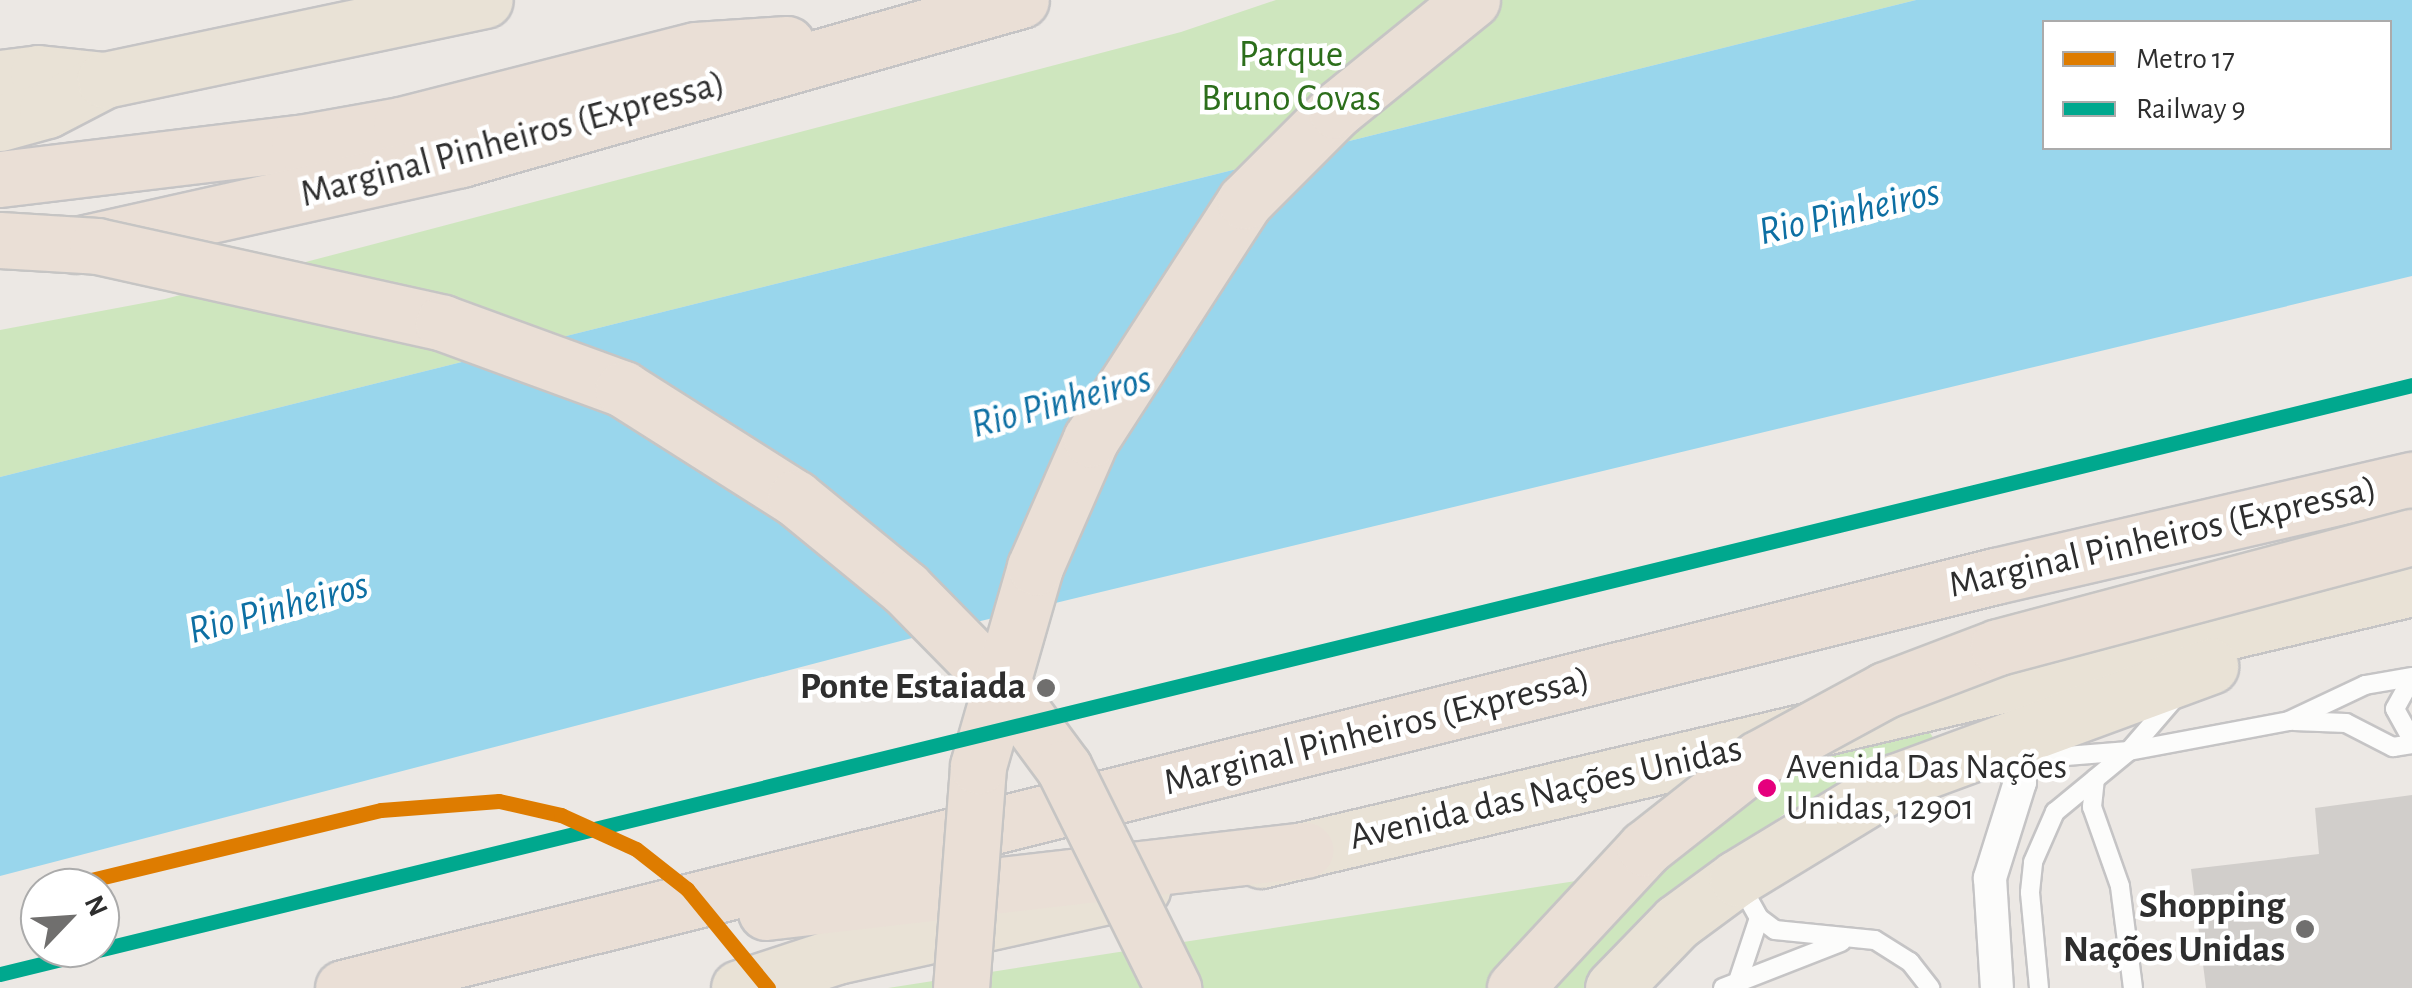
<!DOCTYPE html>
<html>
<head>
<meta charset="utf-8">
<style>
  body { margin:0 }
  #map { position:relative; width:2412px; height:988px; overflow:hidden; background:#ece8e4; font-family:"Alegreya Sans",sans-serif }
  div>[style] { position:absolute }
  [style*='--x'] { left:calc(var(--x)*1px); top:calc(var(--y)*1px); width:calc(var(--w)*1px); rotate:calc(var(--a)*1deg) }
  .green>* { inset:0; background:#cee6be }
  .water>* { inset:0; background:#99d6ec }
  .building>* { inset:0; background:#d1cecb }
  .roads { filter:drop-shadow(2px 0 #c5c4c5) drop-shadow(-2px 0 #c5c4c5) drop-shadow(0 2px #c5c4c5) drop-shadow(0 -2px #c5c4c5) }
  .service>* { height:18px; margin:-9px; padding:0 9px; transform-origin:9px; border-radius:9px; background:#fcfcfb }
  .minor>* { height:32px; margin:-16px; padding:0 16px; transform-origin:16px; border-radius:16px; background:#fcfcfb }
  .trunk>* { height:55px; margin:-27.5px; padding:0 27.5px; transform-origin:27.5px; border-radius:27.5px; background:#e9e2d6 }
  .motorway>* { height:55px; margin:-27.5px; padding:0 27.5px; transform-origin:27.5px; border-radius:27.5px; background:#eadfd6 }
  .bridges { filter:drop-shadow(2px 0 #c6c5c4) drop-shadow(-2px 0 #c6c5c4) drop-shadow(0 2px #c6c5c4) drop-shadow(0 -2px #c6c5c4) }
  .motorway-bridge>* { height:55px; margin:-27.5px; padding:0 27.5px; transform-origin:27.5px; border-radius:27.5px; background:#eadfd6 }
  .rail-1>* { height:15px; margin:-7.5px; padding:0 7.5px; transform-origin:7.5px; border-radius:7.5px; background:#00a88e }
  .metro-1>* { height:15px; margin:-7.5px; padding:0 7.5px; transform-origin:7.5px; border-radius:7.5px; background:#de7c00 }
  .dots>* { width:28px; height:28px; translate:-50% -50%; box-sizing:border-box; border:5px solid #fff; border-radius:50% }
  span { translate:-50% -50%; white-space:nowrap; text-align:center; line-height:1.15; -webkit-text-stroke:9px #fff; paint-order:stroke }
  .bus-label { font-size:36px; color:#2e2e2e }
  .left { translate:0 -50%; text-align:left }
  .park-label { font-size:38px; color:#2c6e1b }
  .street-label { font-size:38px; color:#2e2e2e }
  .poi-label { font-size:38px; color:#2e2e2e; font-weight:700 }
  .right { translate:-100% -50%; text-align:right }
  .water-label { font-size:40px; color:#0d6fa3; font-style:italic }
  .legend { position:absolute; left:2042px; top:20px; width:350px; height:130px; box-sizing:border-box; background:#fff; border:2px solid #ababab; margin:0; padding:12px 18px; list-style:none; font-size:30px; color:#2e2e2e }
  .legend li { display:flex; align-items:center; gap:20px; height:50px }
  .legend b { width:50px; border:2px solid #ababab }
  .north { position:absolute; left:20px; top:868px; width:100px; height:100px; box-sizing:border-box; background:#fff; border:2px solid #ababab; border-radius:50%; rotate:65deg; font-size:28px; font-weight:700; line-height:40px; text-align:center; color:#2e2e2e }
  .north::after { content:''; display:block; margin:auto; width:35px; height:45px; background:#706f6e; clip-path:polygon(50% 0,100% 100%,50% 72%,0 100%) }
</style>
</head>
<body>
<div id="map">
  <div class="green">
    <i style="clip-path:polygon(1276px 0,1916px 0,0 477px,0 330px,165px 299px,1181px 32px)"></i>
    <i style="clip-path:polygon(1921px 718px,1937px 744px,1784px 814px,1676px 896px,1589px 988px,888px 988px,1634px 872px,1759px 781px)"></i>
  </div>
  <div class="water">
    <i style="clip-path:polygon(evenodd,1916px 0,2412px 0,2412px 276px,935px 632px,0 876px,0 477px,1916px 0,2044px 22px,2390px 22px,2390px 148px,2044px 148px,2044px 22px)"></i>
  </div>
  <div class="building">
    <i style="clip-path:polygon(2412px 795px,2412px 988px,2206px 988px,2191px 869px,2319px 854px,2315px 808px)"></i>
  </div>
  <div class="roads">
    <div class="service">
      <i style="--x:2412;--y:678;--w:35;--a:119"></i>
      <i style="--x:2395;--y:709;--w:35;--a:61"></i>
      <i style="--x:2294;--y:721;--w:52;--a:2.2"></i>
      <i style="--x:2346;--y:723;--w:53;--a:27.1"></i>
      <i style="--x:2393;--y:747;--w:19;--a:-9"></i>
      <i style="--x:2020;--y:782;--w:32;--a:-49"></i>
      <i style="--x:2041;--y:758;--w:88;--a:-4.5"></i>
      <i style="--x:2129;--y:751;--w:78;--a:-49.2"></i>
      <i style="--x:1739;--y:882;--w:41;--a:60.9"></i>
      <i style="--x:1759;--y:918;--w:20;--a:37"></i>
      <i style="--x:1775;--y:930;--w:100;--a:5.7"></i>
      <i style="--x:1875;--y:940;--w:41;--a:32.2"></i>
      <i style="--x:1910;--y:962;--w:33;--a:52"></i>
      <i style="--x:1739;--y:978;--w:63;--a:-71.6"></i>
      <i style="--x:1723;--y:988;--w:127;--a:-21.3"></i>
      <i style="--x:2039;--y:988;--w:96;--a:-95.4"></i>
      <i style="--x:2030;--y:892;--w:30;--a:-84"></i>
      <i style="--x:2033;--y:862;--w:55;--a:-66.3"></i>
      <i style="--x:2055;--y:812;--w:52;--a:-39.5"></i>
      <i style="--x:2133;--y:988;--w:103;--a:-97.3"></i>
      <i style="--x:2120;--y:886;--w:84;--a:-109.5"></i>
      <i style="--x:2092;--y:807;--w:28;--a:-84"></i>
      <i style="--x:2095;--y:779;--w:44;--a:-39.5"></i>
      <i style="--x:2129;--y:751;--w:163;--a:-10.6"></i>
      <i style="--x:2289;--y:721;--w:84;--a:-25.3"></i>
      <i style="--x:2365;--y:685;--w:48;--a:-9.7"></i>
    </div>
    <div class="minor">
      <i style="--x:1988;--y:743;--w:35;--a:41"></i>
      <i style="--x:2014;--y:766;--w:17;--a:69"></i>
      <i style="--x:2020;--y:782;--w:101;--a:107.4"></i>
      <i style="--x:1990;--y:878;--w:110;--a:86.4"></i>
    </div>
    <div class="trunk">
      <i style="--x:0;--y:78;--w:38;--a:-7"></i>
      <i style="--x:38;--y:73;--w:67;--a:6"></i>
      <i style="--x:0;--y:123;--w:49;--a:-15.5"></i>
      <i style="--x:47;--y:110;--w:65;--a:-27.3"></i>
      <i style="--x:105;--y:80;--w:388;--a:-11.9"></i>
      <i style="--x:1261;--y:860;--w:1183;--a:-13.3"></i>
      <i style="--x:739;--y:988;--w:103;--a:-18.1"></i>
      <i style="--x:837;--y:956;--w:313;--a:-12.5"></i>
      <i style="--x:1613;--y:988;--w:92;--a:-45.9"></i>
      <i style="--x:1677;--y:922;--w:74;--a:-36.3"></i>
      <i style="--x:1737;--y:878;--w:185;--a:-31.3"></i>
      <i style="--x:1895;--y:782;--w:336;--a:-20.2"></i>
    </div>
    <div class="motorway">
      <i style="--x:0;--y:179;--w:301;--a:-6.9"></i>
      <i style="--x:299;--y:143;--w:104;--a:-10"></i>
      <i style="--x:401;--y:125;--w:304;--a:-14.3"></i>
      <i style="--x:696;--y:50;--w:91;--a:-3.8"></i>
      <i style="--x:76;--y:245;--w:394;--a:-12.6"></i>
      <i style="--x:461;--y:159;--w:582;--a:-15.85"></i>
      <i style="--x:766;--y:912;--w:543;--a:-6.56"></i>
      <i style="--x:343;--y:988;--w:1703;--a:-14"></i>
      <i style="--x:1995;--y:576;--w:428;--a:-13"></i>
    </div>
  </div>
  <div class="bridges">
    <div class="motorway-bridge">
      <i style="--x:0;--y:240;--w:97;--a:3.5"></i>
      <i style="--x:97;--y:246;--w:354;--a:12.5"></i>
      <i style="--x:443;--y:323;--w:192;--a:20.1"></i>
      <i style="--x:623;--y:389;--w:204;--a:32.4"></i>
      <i style="--x:795;--y:498;--w:142;--a:39.3"></i>
      <i style="--x:905;--y:588;--w:150;--a:45.5"></i>
      <i style="--x:1010;--y:695;--w:91;--a:53.5"></i>
      <i style="--x:1064;--y:768;--w:246;--a:63.6"></i>
      <i style="--x:961;--y:988;--w:223;--a:-85.6"></i>
      <i style="--x:978;--y:766;--w:207;--a:-74"></i>
      <i style="--x:1035;--y:567;--w:140;--a:-66.4"></i>
      <i style="--x:1091;--y:439;--w:283;--a:-57.1"></i>
      <i style="--x:1245;--y:201;--w:129;--a:-45"></i>
      <i style="--x:1336;--y:110;--w:175;--a:-39"></i>
      <i style="--x:1515;--y:988;--w:191;--a:-47.1"></i>
      <i style="--x:1645;--y:848;--w:144;--a:-38.2"></i>
      <i style="--x:1758;--y:759;--w:145;--a:-28.5"></i>
      <i style="--x:1885;--y:690;--w:121;--a:-20.8"></i>
      <i style="--x:1998;--y:647;--w:428;--a:-14.9"></i>
    </div>
  </div>
  <div class="rail-1">
    <i style="--x:0;--y:974;--w:2483;--a:-13.72"></i>
  </div>
  <div class="metro-1">
    <i style="--x:58;--y:888;--w:332;--a:-13.6"></i>
    <i style="--x:381;--y:810;--w:118;--a:-4.4"></i>
    <i style="--x:499;--y:801;--w:64;--a:12.7"></i>
    <i style="--x:561;--y:815;--w:82;--a:24.4"></i>
    <i style="--x:636;--y:849;--w:65;--a:38.1"></i>
    <i style="--x:687;--y:889;--w:128;--a:50.7"></i>
  </div>
  <div class="dots">
    <i style="left:1046px;top:688px;background:#706f6e"></i>
    <i style="left:1767px;top:788px;background:#e5007d"></i>
    <i style="left:2305px;top:929px;background:#706f6e"></i>
  </div>
  <div class="bus-label">
    <span class="left" style="left:1786px;top:788px">Avenida Das Nações<br>Unidas, 12901</span>
  </div>
  <div class="park-label">
    <span style="left:1291px;top:78px">Parque<br>Bruno Covas</span>
  </div>
  <div class="street-label">
    <span style="left:513px;top:140px;rotate:-15deg">Marginal Pinheiros (Expressa)</span>
    <span style="left:2163px;top:538px;rotate:-13deg">Marginal Pinheiros (Expressa)</span>
    <span style="left:1377px;top:732px;rotate:-14deg">Marginal Pinheiros (Expressa)</span>
    <span style="left:1546px;top:794px;rotate:-13deg">Avenida das Nações Unidas</span>
  </div>
  <div class="poi-label">
    <span class="right" style="left:1026px;top:688px">Ponte Estaiada</span>
    <span class="right" style="left:2285px;top:929px">Shopping<br>Nações Unidas</span>
  </div>
  <div class="water-label">
    <span style="left:1849px;top:212px;rotate:-13deg">Rio Pinheiros</span>
    <span style="left:1061px;top:402px;rotate:-15deg">Rio Pinheiros</span>
    <span style="left:278px;top:608px;rotate:-15deg">Rio Pinheiros</span>
  </div>
  <ul class="legend">
  <li><b style="height:12px;background:#de7c00"></b>Metro 17</li>
  <li><b style="height:12px;background:#00a88e"></b>Railway 9</li>
  </ul>
  <div class="north">N</div>
</div>
</body>
</html>
